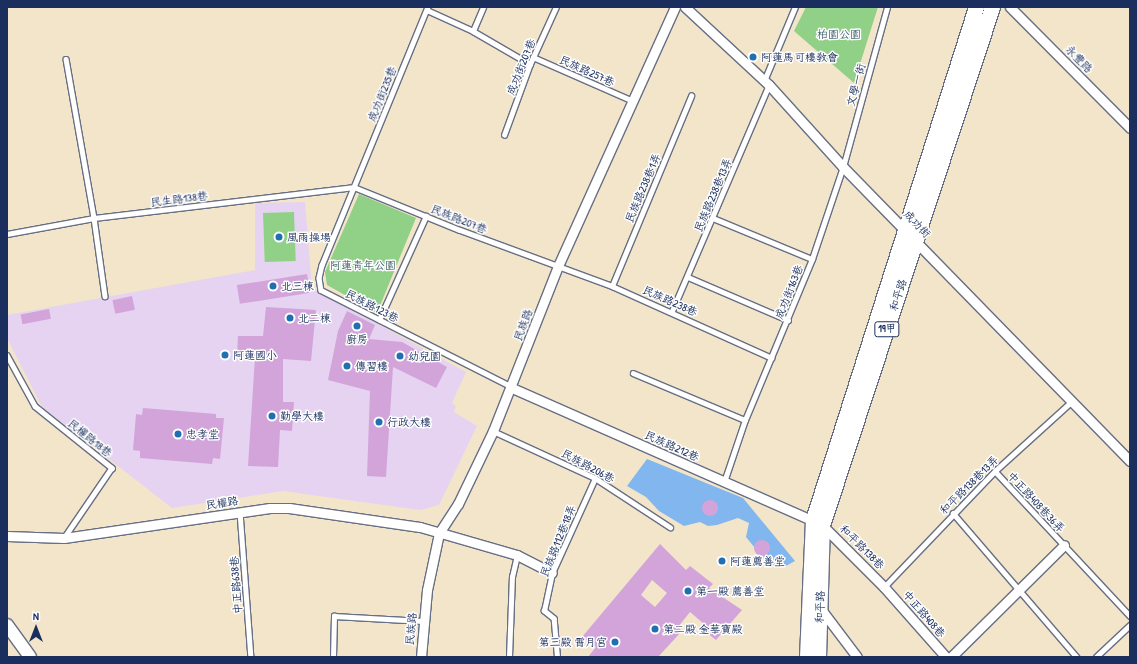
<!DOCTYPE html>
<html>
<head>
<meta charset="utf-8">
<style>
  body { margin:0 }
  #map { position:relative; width:1137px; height:664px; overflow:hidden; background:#f3e5ca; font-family:"Patrick Hand","LXGW WenKai TC",sans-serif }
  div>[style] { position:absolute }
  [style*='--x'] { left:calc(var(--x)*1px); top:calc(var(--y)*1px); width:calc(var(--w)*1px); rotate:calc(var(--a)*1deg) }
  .built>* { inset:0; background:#e5d3f1 }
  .green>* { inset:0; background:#91d087; transform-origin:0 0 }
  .water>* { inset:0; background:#82b6ef }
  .building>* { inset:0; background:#d3a4da; transform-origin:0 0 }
  .round { border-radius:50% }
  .roads { filter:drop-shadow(1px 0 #676f84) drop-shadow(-1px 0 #676f84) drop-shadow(0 1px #676f84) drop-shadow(0 -1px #676f84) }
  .service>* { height:4.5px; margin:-2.25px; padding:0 2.25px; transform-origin:2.25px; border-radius:2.25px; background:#fff }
  .minor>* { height:9px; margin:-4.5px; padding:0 4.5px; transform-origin:4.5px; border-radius:4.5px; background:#fff }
  .tertiary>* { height:12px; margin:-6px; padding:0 6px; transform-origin:6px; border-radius:6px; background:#fff }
  .primary>* { height:15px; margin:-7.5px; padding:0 7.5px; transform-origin:7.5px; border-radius:7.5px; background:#fff }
  .dots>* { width:11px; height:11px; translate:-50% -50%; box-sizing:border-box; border:2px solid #fff; border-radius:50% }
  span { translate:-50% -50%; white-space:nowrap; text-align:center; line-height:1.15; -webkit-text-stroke:3px #fff; paint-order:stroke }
  .shield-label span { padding:1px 3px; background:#fff; border:1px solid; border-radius:3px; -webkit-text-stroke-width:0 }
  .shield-label { font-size:10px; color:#1b2f5e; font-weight:700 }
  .park-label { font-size:11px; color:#3e5f6a }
  .poi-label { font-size:11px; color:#1b2f5e }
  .left { translate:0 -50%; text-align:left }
  .right { translate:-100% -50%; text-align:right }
  .street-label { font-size:11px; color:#1b2f5e }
  .frame { position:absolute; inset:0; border:8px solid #1b2f5e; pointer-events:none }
  .north { position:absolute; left:16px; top:608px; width:40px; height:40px; -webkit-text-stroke:3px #fff; paint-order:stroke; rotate:0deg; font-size:11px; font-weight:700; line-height:16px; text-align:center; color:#1b2f5e }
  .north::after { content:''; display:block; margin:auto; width:14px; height:18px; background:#1b2f5e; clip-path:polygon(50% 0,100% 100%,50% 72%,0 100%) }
</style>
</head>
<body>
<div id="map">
  <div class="built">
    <i style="clip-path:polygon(305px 202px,312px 288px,466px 372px,452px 403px,456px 406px,454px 412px,477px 426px,439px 505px,420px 510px,283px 491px,172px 508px,42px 407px,7px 338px,7px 315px,255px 270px,255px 203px)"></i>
  </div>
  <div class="green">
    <i style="clip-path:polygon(806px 7px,878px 7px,854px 83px,794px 31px)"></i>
    <i style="clip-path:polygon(359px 194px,416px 218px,377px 313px,327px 285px,325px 272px)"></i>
    <i style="left:294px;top:212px;width:49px;height:31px;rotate:88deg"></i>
  </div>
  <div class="water">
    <i style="clip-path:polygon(647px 459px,743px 498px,795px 561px,784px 567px,769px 565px,746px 537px,749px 523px,738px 518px,717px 525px,708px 526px,700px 522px,684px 526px,659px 511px,646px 497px,627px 486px)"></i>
  </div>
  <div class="building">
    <i style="left:307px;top:274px;width:19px;height:71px;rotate:81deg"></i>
    <i style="left:132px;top:296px;width:14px;height:20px;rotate:78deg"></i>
    <i style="clip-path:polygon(266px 307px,316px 310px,311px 361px,283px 359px,283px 402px,294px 402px,292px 431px,280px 430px,278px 467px,248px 466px,255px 357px,237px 356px,238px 336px,263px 336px)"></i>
    <i style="left:49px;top:309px;width:10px;height:29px;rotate:79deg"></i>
    <i style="clip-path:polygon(347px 311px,375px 325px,369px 339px,402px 342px,447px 367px,436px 388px,393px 367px,386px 477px,367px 476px,370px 391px,328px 380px,338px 331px)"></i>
    <i style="clip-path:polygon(143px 408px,216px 414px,216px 418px,224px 418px,220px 459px,213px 458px,212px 464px,140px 458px,140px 451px,133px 450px,136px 414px,142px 415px)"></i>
    <i class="round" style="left:702px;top:500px;width:16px;height:16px"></i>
    <i class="round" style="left:754px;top:540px;width:16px;height:16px"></i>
    <i style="clip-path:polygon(evenodd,660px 544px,686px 570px,690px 566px,713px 584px,709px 588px,742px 610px,716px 640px,701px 628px,704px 624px,690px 612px,678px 627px,682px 631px,658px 657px,588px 657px,596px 647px,582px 637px,660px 544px,652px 580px,667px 593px,655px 607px,641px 595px,652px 580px)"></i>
  </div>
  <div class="roads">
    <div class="service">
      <i style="--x:428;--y:7;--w:279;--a:112.3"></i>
      <i style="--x:322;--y:265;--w:13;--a:103"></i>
      <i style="--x:319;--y:278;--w:12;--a:81"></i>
      <i style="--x:321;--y:290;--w:214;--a:26.9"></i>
      <i style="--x:427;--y:10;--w:51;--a:24.5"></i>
      <i style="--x:473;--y:31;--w:66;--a:30.1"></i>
      <i style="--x:473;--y:31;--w:26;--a:-67"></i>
      <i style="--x:533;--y:57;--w:109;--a:23.7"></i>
      <i style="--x:66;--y:59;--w:161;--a:80"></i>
      <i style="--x:94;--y:218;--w:79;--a:82"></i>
      <i style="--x:764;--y:81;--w:80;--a:-67.3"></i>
      <i style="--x:504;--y:135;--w:76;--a:-69.9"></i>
      <i style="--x:530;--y:64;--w:63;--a:-65.5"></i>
      <i style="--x:713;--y:218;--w:107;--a:22.5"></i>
      <i style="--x:7;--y:234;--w:88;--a:-10.4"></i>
      <i style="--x:94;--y:218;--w:262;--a:-6.8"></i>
      <i style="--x:354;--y:187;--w:114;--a:22.1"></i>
      <i style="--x:460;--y:230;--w:162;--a:20.2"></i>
      <i style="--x:612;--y:286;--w:175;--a:24.2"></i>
      <i style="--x:688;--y:277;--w:109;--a:23.3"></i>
      <i style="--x:612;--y:286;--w:206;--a:-67.4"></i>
      <i style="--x:672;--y:311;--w:246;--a:-66.8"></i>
      <i style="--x:379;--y:320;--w:114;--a:-65.7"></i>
      <i style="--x:7;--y:355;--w:58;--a:61.2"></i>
      <i style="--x:35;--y:406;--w:99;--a:38.8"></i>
      <i style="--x:112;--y:468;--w:83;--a:124.3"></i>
      <i style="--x:633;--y:373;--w:121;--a:22.8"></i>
      <i style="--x:493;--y:431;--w:112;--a:24.7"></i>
      <i style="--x:595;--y:478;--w:90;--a:33.2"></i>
      <i style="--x:995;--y:471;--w:198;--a:47"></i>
      <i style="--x:724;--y:482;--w:65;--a:-71.3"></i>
      <i style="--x:745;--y:420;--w:174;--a:-67.4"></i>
      <i style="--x:812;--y:259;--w:97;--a:-71.4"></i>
      <i style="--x:843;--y:167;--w:166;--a:-74.6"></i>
      <i style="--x:240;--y:512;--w:145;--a:85.7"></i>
      <i style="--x:953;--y:513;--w:190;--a:49.3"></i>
      <i style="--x:884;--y:587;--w:161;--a:-46.3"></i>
      <i style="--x:995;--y:471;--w:103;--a:-42.2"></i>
      <i style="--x:333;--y:657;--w:41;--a:-88.6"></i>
      <i style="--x:334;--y:616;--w:89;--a:3.2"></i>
      <i style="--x:509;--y:657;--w:80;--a:-87.9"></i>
      <i style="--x:512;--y:577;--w:23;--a:-77"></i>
      <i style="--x:557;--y:657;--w:38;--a:-95"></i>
      <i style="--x:554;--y:619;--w:13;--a:-141"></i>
      <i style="--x:544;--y:611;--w:39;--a:-78"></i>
      <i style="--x:552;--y:573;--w:104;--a:-65.6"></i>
      <i style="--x:1096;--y:657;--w:47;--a:-43.3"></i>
    </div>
    <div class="minor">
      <i style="--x:685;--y:7;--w:115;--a:42.9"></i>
      <i style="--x:769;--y:85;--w:110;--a:47.9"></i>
      <i style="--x:843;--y:167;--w:411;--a:45.7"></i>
      <i style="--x:1010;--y:7;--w:170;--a:45.2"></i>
      <i style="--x:512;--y:388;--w:339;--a:23.8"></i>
      <i style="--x:822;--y:525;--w:88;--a:45"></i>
      <i style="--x:884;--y:587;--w:94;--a:48.5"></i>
      <i style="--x:7;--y:536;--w:57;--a:2"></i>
      <i style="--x:64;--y:538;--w:208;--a:-8.3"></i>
      <i style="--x:270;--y:508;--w:19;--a:0"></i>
      <i style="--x:289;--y:508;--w:132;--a:8.3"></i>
      <i style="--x:420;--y:527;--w:101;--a:16.1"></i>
      <i style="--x:517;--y:555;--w:39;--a:27"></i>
      <i style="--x:820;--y:608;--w:61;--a:52.9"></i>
      <i style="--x:421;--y:657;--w:67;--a:-84.9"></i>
      <i style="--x:427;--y:590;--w:58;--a:-78.1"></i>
      <i style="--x:439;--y:533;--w:35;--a:-57"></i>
      <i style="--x:458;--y:504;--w:81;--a:-64.4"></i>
      <i style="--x:493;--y:431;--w:177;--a:-68.5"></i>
      <i style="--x:558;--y:266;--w:284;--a:-65.7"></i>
      <i style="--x:951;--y:657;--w:159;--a:-44.7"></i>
    </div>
    <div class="tertiary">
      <i style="--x:7;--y:625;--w:39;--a:54"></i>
    </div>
    <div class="primary">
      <i style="--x:807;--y:657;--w:137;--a:-87.5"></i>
      <i style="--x:813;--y:520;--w:538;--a:-72.37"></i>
      <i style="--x:818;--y:657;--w:132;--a:-88.3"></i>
      <i style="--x:822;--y:525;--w:545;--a:-71.83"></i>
    </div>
  </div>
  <div class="dots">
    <i style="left:753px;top:57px;background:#1f6fb2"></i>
    <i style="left:279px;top:237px;background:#1f6fb2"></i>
    <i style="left:273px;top:286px;background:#1f6fb2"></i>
    <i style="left:290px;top:318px;background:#1f6fb2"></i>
    <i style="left:357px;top:326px;background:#1f6fb2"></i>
    <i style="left:225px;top:355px;background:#1f6fb2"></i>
    <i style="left:400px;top:356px;background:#1f6fb2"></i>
    <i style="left:347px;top:366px;background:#1f6fb2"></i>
    <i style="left:272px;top:416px;background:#1f6fb2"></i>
    <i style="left:379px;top:422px;background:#1f6fb2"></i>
    <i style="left:178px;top:434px;background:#1f6fb2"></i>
    <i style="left:722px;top:561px;background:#1f6fb2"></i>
    <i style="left:688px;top:591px;background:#1f6fb2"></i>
    <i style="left:655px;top:629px;background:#1f6fb2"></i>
    <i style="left:615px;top:642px;background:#1f6fb2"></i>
  </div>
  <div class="shield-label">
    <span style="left:887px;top:329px">19甲</span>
  </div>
  <div class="park-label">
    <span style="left:839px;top:34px">柏園公園</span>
    <span style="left:363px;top:265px">阿蓮青年公園</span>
  </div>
  <div class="poi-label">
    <span class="left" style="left:761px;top:57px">阿蓮馬可樓教會</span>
    <span class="left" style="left:287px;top:237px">風雨操場</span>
    <span class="left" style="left:281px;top:286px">北三棟</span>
    <span class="left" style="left:298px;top:318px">北二棟</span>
    <span style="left:357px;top:339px">廚房</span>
    <span class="left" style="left:233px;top:355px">阿蓮國小</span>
    <span class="left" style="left:408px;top:356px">幼兒園</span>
    <span class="left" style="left:355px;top:366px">傳習樓</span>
    <span class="left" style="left:280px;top:416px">勤學大樓</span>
    <span class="left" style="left:387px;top:422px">行政大樓</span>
    <span class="left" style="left:186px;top:434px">忠孝堂</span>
    <span class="left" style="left:730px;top:561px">阿蓮薦善堂</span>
    <span class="left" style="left:696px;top:591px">第一殿 薦善堂</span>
    <span class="left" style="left:663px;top:629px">第二殿 金華寶殿</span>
    <span class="right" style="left:607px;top:642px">第三殿 霄月宮</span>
  </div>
  <div class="street-label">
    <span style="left:1079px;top:59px;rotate:45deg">永豐路</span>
    <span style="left:521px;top:67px;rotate:-68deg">成功街207巷</span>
    <span style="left:587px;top:71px;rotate:24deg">民族路257巷</span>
    <span style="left:856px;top:85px;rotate:-75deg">文學一街</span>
    <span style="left:382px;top:94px;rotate:-68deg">成功街235巷</span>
    <span style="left:643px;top:188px;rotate:-67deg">民族路238巷1弄</span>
    <span style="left:713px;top:195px;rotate:-67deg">民族路238巷13弄</span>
    <span style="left:179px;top:199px;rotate:-7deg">民生路138巷</span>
    <span style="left:459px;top:219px;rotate:22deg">民族路207巷</span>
    <span style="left:917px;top:224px;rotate:46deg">成功街</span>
    <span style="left:789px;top:292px;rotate:-68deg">成功街163巷</span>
    <span style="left:898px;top:295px;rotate:-72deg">和平路</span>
    <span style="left:670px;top:301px;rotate:24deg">民族路238巷</span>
    <span style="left:372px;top:306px;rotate:27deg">民族路123巷</span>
    <span style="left:523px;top:325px;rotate:-69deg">民族路</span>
    <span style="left:90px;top:438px;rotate:39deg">民權路18巷</span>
    <span style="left:672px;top:446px;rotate:24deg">民族路212巷</span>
    <span style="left:588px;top:466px;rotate:28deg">民族路206巷</span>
    <span style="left:969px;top:485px;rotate:-45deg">和平路138巷13弄</span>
    <span style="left:1036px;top:502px;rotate:47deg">中正路408巷36弄</span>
    <span style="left:222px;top:503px;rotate:-9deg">民權路</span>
    <span style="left:558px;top:541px;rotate:-68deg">民族路112巷18弄</span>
    <span style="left:862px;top:547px;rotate:45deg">和平路138巷</span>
    <span style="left:236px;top:585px;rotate:-94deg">中正路638巷</span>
    <span style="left:820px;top:607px;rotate:-88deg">和平路</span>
    <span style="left:924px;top:614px;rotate:49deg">中正路408巷</span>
    <span style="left:411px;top:629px;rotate:-85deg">民族路</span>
  </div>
  <div class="frame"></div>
  <div class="north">N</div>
</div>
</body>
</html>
